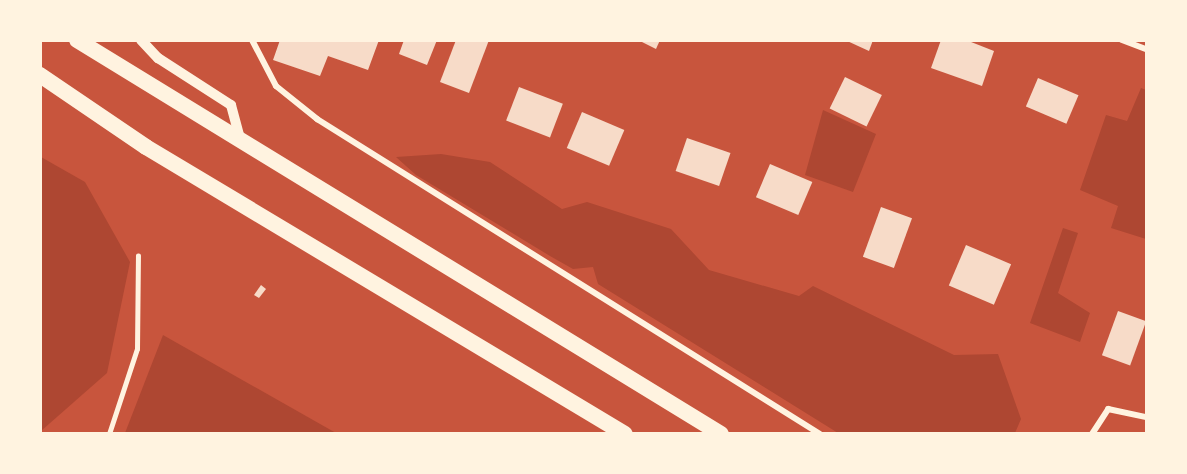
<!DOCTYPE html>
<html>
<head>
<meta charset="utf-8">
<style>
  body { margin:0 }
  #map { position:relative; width:1187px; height:474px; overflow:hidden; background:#c8553d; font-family:"Roboto Condensed",sans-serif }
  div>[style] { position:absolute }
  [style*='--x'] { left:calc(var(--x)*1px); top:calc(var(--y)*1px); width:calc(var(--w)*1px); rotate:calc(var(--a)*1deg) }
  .green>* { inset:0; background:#ae4732 }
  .building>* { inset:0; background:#f7dbc8; transform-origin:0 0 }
  .service>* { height:4.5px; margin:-2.25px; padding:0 2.25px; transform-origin:2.25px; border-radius:2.25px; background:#fff3e0 }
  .minor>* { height:6px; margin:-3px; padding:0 3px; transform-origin:3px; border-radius:3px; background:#fff3e0 }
  .tertiary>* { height:10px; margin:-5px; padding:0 5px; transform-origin:5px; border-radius:5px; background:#fff3e0 }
  .trunk>* { height:16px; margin:-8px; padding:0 8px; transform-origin:8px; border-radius:8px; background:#fff3e0 }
  span { translate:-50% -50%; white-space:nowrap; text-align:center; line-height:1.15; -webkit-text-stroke:5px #fff3e0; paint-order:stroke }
  .frame { position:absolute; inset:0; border:42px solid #fff3e0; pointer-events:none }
</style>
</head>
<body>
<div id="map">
  <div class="green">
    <i style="clip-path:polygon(1141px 88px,1146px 90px,1146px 239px,1111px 228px,1118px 206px,1080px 190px,1106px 115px,1127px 121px)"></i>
    <i style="clip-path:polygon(823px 110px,876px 134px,853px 192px,805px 175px)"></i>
    <i style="clip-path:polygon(441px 154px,490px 162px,562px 209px,587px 202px,671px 229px,709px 270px,799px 296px,813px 286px,954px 355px,998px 354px,1021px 419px,1015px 433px,838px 433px,598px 284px,593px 267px,573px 269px,550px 256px,416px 175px,396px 157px)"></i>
    <i style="clip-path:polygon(41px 157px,85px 182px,130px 262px,107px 373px,41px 431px)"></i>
    <i style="clip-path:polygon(1063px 228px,1078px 233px,1058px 293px,1090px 313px,1080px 342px,1030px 323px)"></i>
    <i style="clip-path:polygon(163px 335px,336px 433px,125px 433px)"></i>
  </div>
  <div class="building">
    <i style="clip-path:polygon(280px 40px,379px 40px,368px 70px,328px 56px,320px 76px,273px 60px)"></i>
    <i style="clip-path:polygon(404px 40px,437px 40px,427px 65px,399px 54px)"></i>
    <i style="clip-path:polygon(456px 40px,489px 40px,469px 93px,440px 82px)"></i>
    <i style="clip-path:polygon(638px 40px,660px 40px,656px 49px)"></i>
    <i style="clip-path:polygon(845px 40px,873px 40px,869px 51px)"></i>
    <i style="clip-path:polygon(941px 40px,966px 40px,994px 51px,982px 86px,931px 68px)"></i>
    <i style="left:845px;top:77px;width:41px;height:35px;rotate:26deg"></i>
    <i style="left:1038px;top:78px;width:44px;height:31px;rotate:23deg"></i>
    <i style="left:519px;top:87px;width:47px;height:36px;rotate:21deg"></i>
    <i style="left:582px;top:112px;width:46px;height:39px;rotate:23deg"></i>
    <i style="left:687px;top:138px;width:46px;height:35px;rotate:19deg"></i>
    <i style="left:770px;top:164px;width:46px;height:36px;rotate:23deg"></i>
    <i style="left:881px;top:207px;width:33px;height:53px;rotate:20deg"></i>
    <i style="left:966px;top:245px;width:49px;height:44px;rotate:23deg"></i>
    <i style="clip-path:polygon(261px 285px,266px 289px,259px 298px,254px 295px)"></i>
    <i style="left:1118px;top:311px;width:30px;height:47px;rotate:20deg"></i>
  </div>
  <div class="service">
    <i style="--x:109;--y:434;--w:89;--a:-71.8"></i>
    <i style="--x:137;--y:349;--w:93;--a:-89.4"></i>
  </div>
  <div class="minor">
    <i style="--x:252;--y:40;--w:52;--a:62.4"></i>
    <i style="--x:276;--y:86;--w:53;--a:38.8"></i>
    <i style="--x:317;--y:119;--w:593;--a:32.06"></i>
    <i style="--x:1122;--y:40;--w:26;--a:21"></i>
    <i style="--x:1092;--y:434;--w:30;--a:-57"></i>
    <i style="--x:1108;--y:409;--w:39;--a:12"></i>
  </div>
  <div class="tertiary">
    <i style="--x:141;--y:40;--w:25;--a:47"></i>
    <i style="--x:158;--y:58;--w:87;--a:32.8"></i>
    <i style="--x:231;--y:105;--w:35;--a:75"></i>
  </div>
  <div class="trunk">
    <i style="--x:77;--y:40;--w:755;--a:31.46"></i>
    <i style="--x:40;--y:75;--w:128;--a:34.2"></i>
    <i style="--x:146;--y:147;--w:558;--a:30.93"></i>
  </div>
  <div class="frame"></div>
</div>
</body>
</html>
